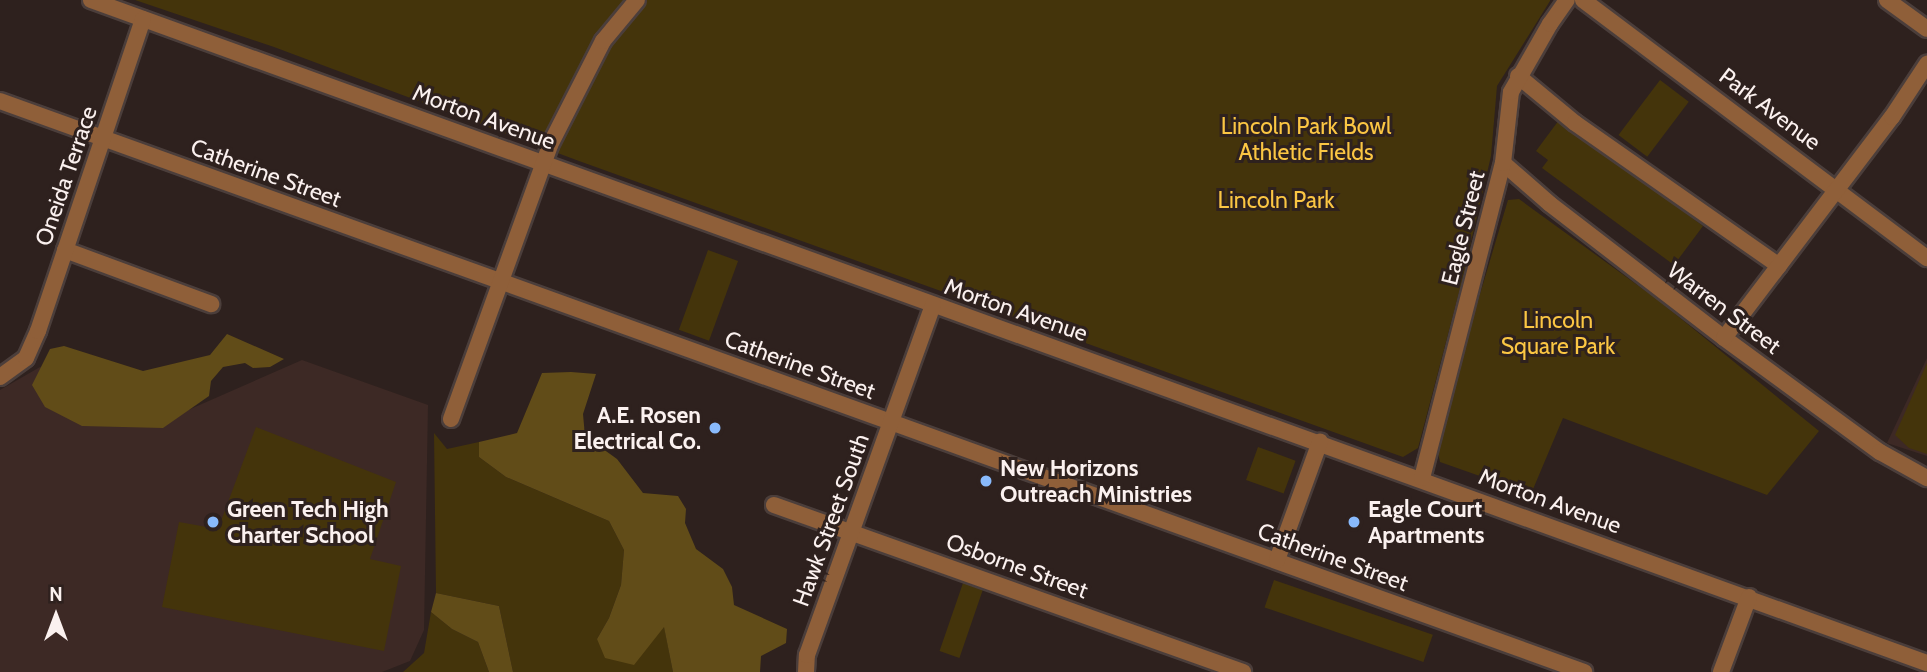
<!DOCTYPE html>
<html>
<head>
<meta charset="utf-8">
<style>
  body { margin:0 }
  #map { position:relative; width:1927px; height:672px; overflow:hidden; background:#2e211e; font-family:Cabin,sans-serif }
  div>[style] { position:absolute }
  [style*='--x'] { left:calc(var(--x)*1px); top:calc(var(--y)*1px); width:calc(var(--w)*1px); rotate:calc(var(--a)*1deg) }
  .built>* { inset:0; background:#3d2925 }
  .green>* { inset:0; background:#44340b; transform-origin:0 0 }
  .forest>* { inset:0; background:#614c18 }
  .roads { filter:drop-shadow(2px 0 #4b3e3b) drop-shadow(-2px 0 #4b3e3b) drop-shadow(0 2px #4b3e3b) drop-shadow(0 -2px #4b3e3b) }
  .minor>* { height:16px; margin:-8px; padding:0 8px; transform-origin:8px; border-radius:8px; background:#8f5f39 }
  .dots>* { width:19px; height:19px; translate:-50% -50%; box-sizing:border-box; border:4px solid #2e211e; border-radius:50% }
  span { translate:-50% -50%; white-space:nowrap; text-align:center; line-height:1.15; -webkit-text-stroke:6px #2e211e; paint-order:stroke }
  .street-label { font-size:23px; color:#fbf1ef }
  .park-label { font-size:23px; color:#fbc643 }
  .poi-label { font-size:23px; color:#fbf1ef; font-weight:700 }
  .right { translate:-100% -50%; text-align:right }
  .left { translate:0 -50%; text-align:left }
  .north { position:absolute; left:21px; top:581px; width:70px; height:70px; -webkit-text-stroke:5px #2e211e; paint-order:stroke; rotate:0deg; font-size:19px; font-weight:700; line-height:28px; text-align:center; color:#fbf1ef }
  .north::after { content:''; display:block; margin:auto; width:24px; height:32px; background:#fbf1ef; clip-path:polygon(50% 0,100% 100%,50% 72%,0 100%) }
</style>
</head>
<body>
<div id="map">
  <div class="built">
    <i style="clip-path:polygon(1927px 358px,1927px 456px,1887px 443px)"></i>
    <i style="clip-path:polygon(302px 360px,428px 405px,424px 630px,410px 661px,382px 672px,0 672px,0 390px,40px 367px,179px 414px)"></i>
  </div>
  <div class="green">
    <i style="clip-path:polygon(135px 0,1550px 0,1550px 1px,1497px 86px,1491px 156px,1461px 285px,1418px 448px,1403px 457px,579px 161px,274px 47px)"></i>
    <i style="left:1660px;top:80px;width:36px;height:69px;rotate:37deg"></i>
    <i style="clip-path:polygon(1559px 120px,1703px 226px,1674px 265px,1542px 168px,1548px 160px,1536px 151px)"></i>
    <i style="clip-path:polygon(1519px 199px,1658px 300px,1819px 431px,1767px 495px,1563px 418px,1531px 494px,1440px 462px,1438px 453px,1472px 321px,1508px 200px)"></i>
    <i style="left:708px;top:250px;width:32px;height:85px;rotate:20deg"></i>
    <i style="clip-path:polygon(1927px 363px,1927px 454px,1909px 448px,1895px 435px)"></i>
    <i style="clip-path:polygon(256px 427px,396px 482px,370px 559px,401px 566px,384px 651px,162px 607px,179px 522px,218px 529px)"></i>
    <i style="clip-path:polygon(434px 433px,447px 449px,479px 442px,479px 457px,506px 477px,609px 521px,624px 550px,621px 585px,609px 618px,597px 639px,664px 626px,673px 672px,513px 672px,499px 606px,436px 593px)"></i>
    <i style="left:1258px;top:447px;width:40px;height:35px;rotate:20deg"></i>
    <i style="left:1274px;top:580px;width:168px;height:29px;rotate:19deg"></i>
    <i style="left:963px;top:583px;width:21px;height:72px;rotate:19deg"></i>
    <i style="clip-path:polygon(431px 612px,452px 629px,478px 642px,489px 672px,403px 672px,424px 653px)"></i>
  </div>
  <div class="forest">
    <i style="clip-path:polygon(227px 334px,284px 359px,270px 367px,253px 368px,245px 363px,223px 367px,211px 381px,209px 396px,163px 428px,82px 426px,45px 407px,32px 385px,50px 349px,64px 346px,143px 371px,210px 355px)"></i>
    <i style="clip-path:polygon(571px 372px,596px 374px,583px 414px,585px 436px,617px 459px,643px 493px,678px 496px,686px 509px,685px 523px,696px 549px,723px 569px,732px 587px,734px 605px,787px 629px,786px 643px,761px 656px,760px 672px,673px 672px,664px 627px,634px 665px,605px 658px,597px 639px,609px 618px,621px 585px,624px 550px,609px 521px,506px 477px,479px 457px,479px 442px,517px 433px,542px 373px)"></i>
    <i style="clip-path:polygon(436px 593px,499px 606px,513px 672px,489px 672px,478px 642px,452px 629px,431px 612px)"></i>
  </div>
  <div class="roads">
    <div class="minor">
      <i style="--x:91;--y:0;--w:1952;--a:19.86"></i>
      <i style="--x:1583;--y:0;--w:430;--a:36.9"></i>
      <i style="--x:1887;--y:0;--w:49;--a:35.9"></i>
      <i style="--x:1518;--y:76;--w:74;--a:39.5"></i>
      <i style="--x:1575;--y:123;--w:249;--a:35"></i>
      <i style="--x:0;--y:101;--w:1684;--a:19.82"></i>
      <i style="--x:1503;--y:163;--w:62;--a:41.1"></i>
      <i style="--x:1550;--y:204;--w:220;--a:37.6"></i>
      <i style="--x:1724;--y:338;--w:193;--a:36.2"></i>
      <i style="--x:1880;--y:452;--w:54;--a:29"></i>
      <i style="--x:65;--y:250;--w:156;--a:20.3"></i>
      <i style="--x:1724;--y:338;--w:278;--a:-52.8"></i>
      <i style="--x:1892;--y:117;--w:64;--a:-56.6"></i>
      <i style="--x:0;--y:377;--w:32;--a:-36"></i>
      <i style="--x:26;--y:358;--w:30;--a:-66"></i>
      <i style="--x:38;--y:331;--w:329;--a:-71.4"></i>
      <i style="--x:451;--y:419;--w:291;--a:-70.1"></i>
      <i style="--x:550;--y:145;--w:117;--a:-63"></i>
      <i style="--x:603;--y:41;--w:53;--a:-50.3"></i>
      <i style="--x:1422;--y:478;--w:325;--a:-75.6"></i>
      <i style="--x:1503;--y:163;--w:71;--a:-83.6"></i>
      <i style="--x:1511;--y:92;--w:78;--a:-60.2"></i>
      <i style="--x:1550;--y:24;--w:29;--a:-55"></i>
      <i style="--x:774;--y:505;--w:498;--a:19.6"></i>
      <i style="--x:1277;--y:560;--w:126;--a:-70"></i>
      <i style="--x:806;--y:672;--w:17;--a:-87"></i>
      <i style="--x:807;--y:655;--w:372;--a:-70.2"></i>
      <i style="--x:1721;--y:672;--w:80;--a:-69.5"></i>
    </div>
  </div>
  <div class="dots">
    <i style="left:715px;top:428px;background:#89bafc"></i>
    <i style="left:986px;top:481px;background:#89bafc"></i>
    <i style="left:213px;top:522px;background:#89bafc"></i>
    <i style="left:1354px;top:522px;background:#89bafc"></i>
  </div>
  <div class="street-label">
    <span style="left:1770px;top:109px;rotate:37deg">Park Avenue</span>
    <span style="left:484px;top:117px;rotate:20deg">Morton Avenue</span>
    <span style="left:266px;top:173px;rotate:20deg">Catherine Street</span>
    <span style="left:66px;top:176px;rotate:-71deg">Oneida Terrace</span>
    <span style="left:1463px;top:228px;rotate:-76deg">Eagle Street</span>
    <span style="left:1724px;top:308px;rotate:37deg">Warren Street</span>
    <span style="left:1016px;top:310px;rotate:19deg">Morton Avenue</span>
    <span style="left:800px;top:365px;rotate:20deg">Catherine Street</span>
    <span style="left:1550px;top:501px;rotate:20deg">Morton Avenue</span>
    <span style="left:831px;top:520px;rotate:-70deg">Hawk Street South</span>
    <span style="left:1333px;top:557px;rotate:20deg">Catherine Street</span>
    <span style="left:1017px;top:566px;rotate:20deg">Osborne Street</span>
  </div>
  <div class="park-label">
    <span style="left:1306px;top:139px">Lincoln Park Bowl<br>Athletic Fields</span>
    <span style="left:1276px;top:200px">Lincoln Park</span>
    <span style="left:1558px;top:333px">Lincoln<br>Square Park</span>
  </div>
  <div class="poi-label">
    <span class="right" style="left:701px;top:428px">A.E. Rosen<br>Electrical Co.</span>
    <span class="left" style="left:1000px;top:481px">New Horizons<br>Outreach Ministries</span>
    <span class="left" style="left:227px;top:522px">Green Tech High<br>Charter School</span>
    <span class="left" style="left:1368px;top:522px">Eagle Court<br>Apartments</span>
  </div>
  <div class="north">N</div>
</div>
</body>
</html>
